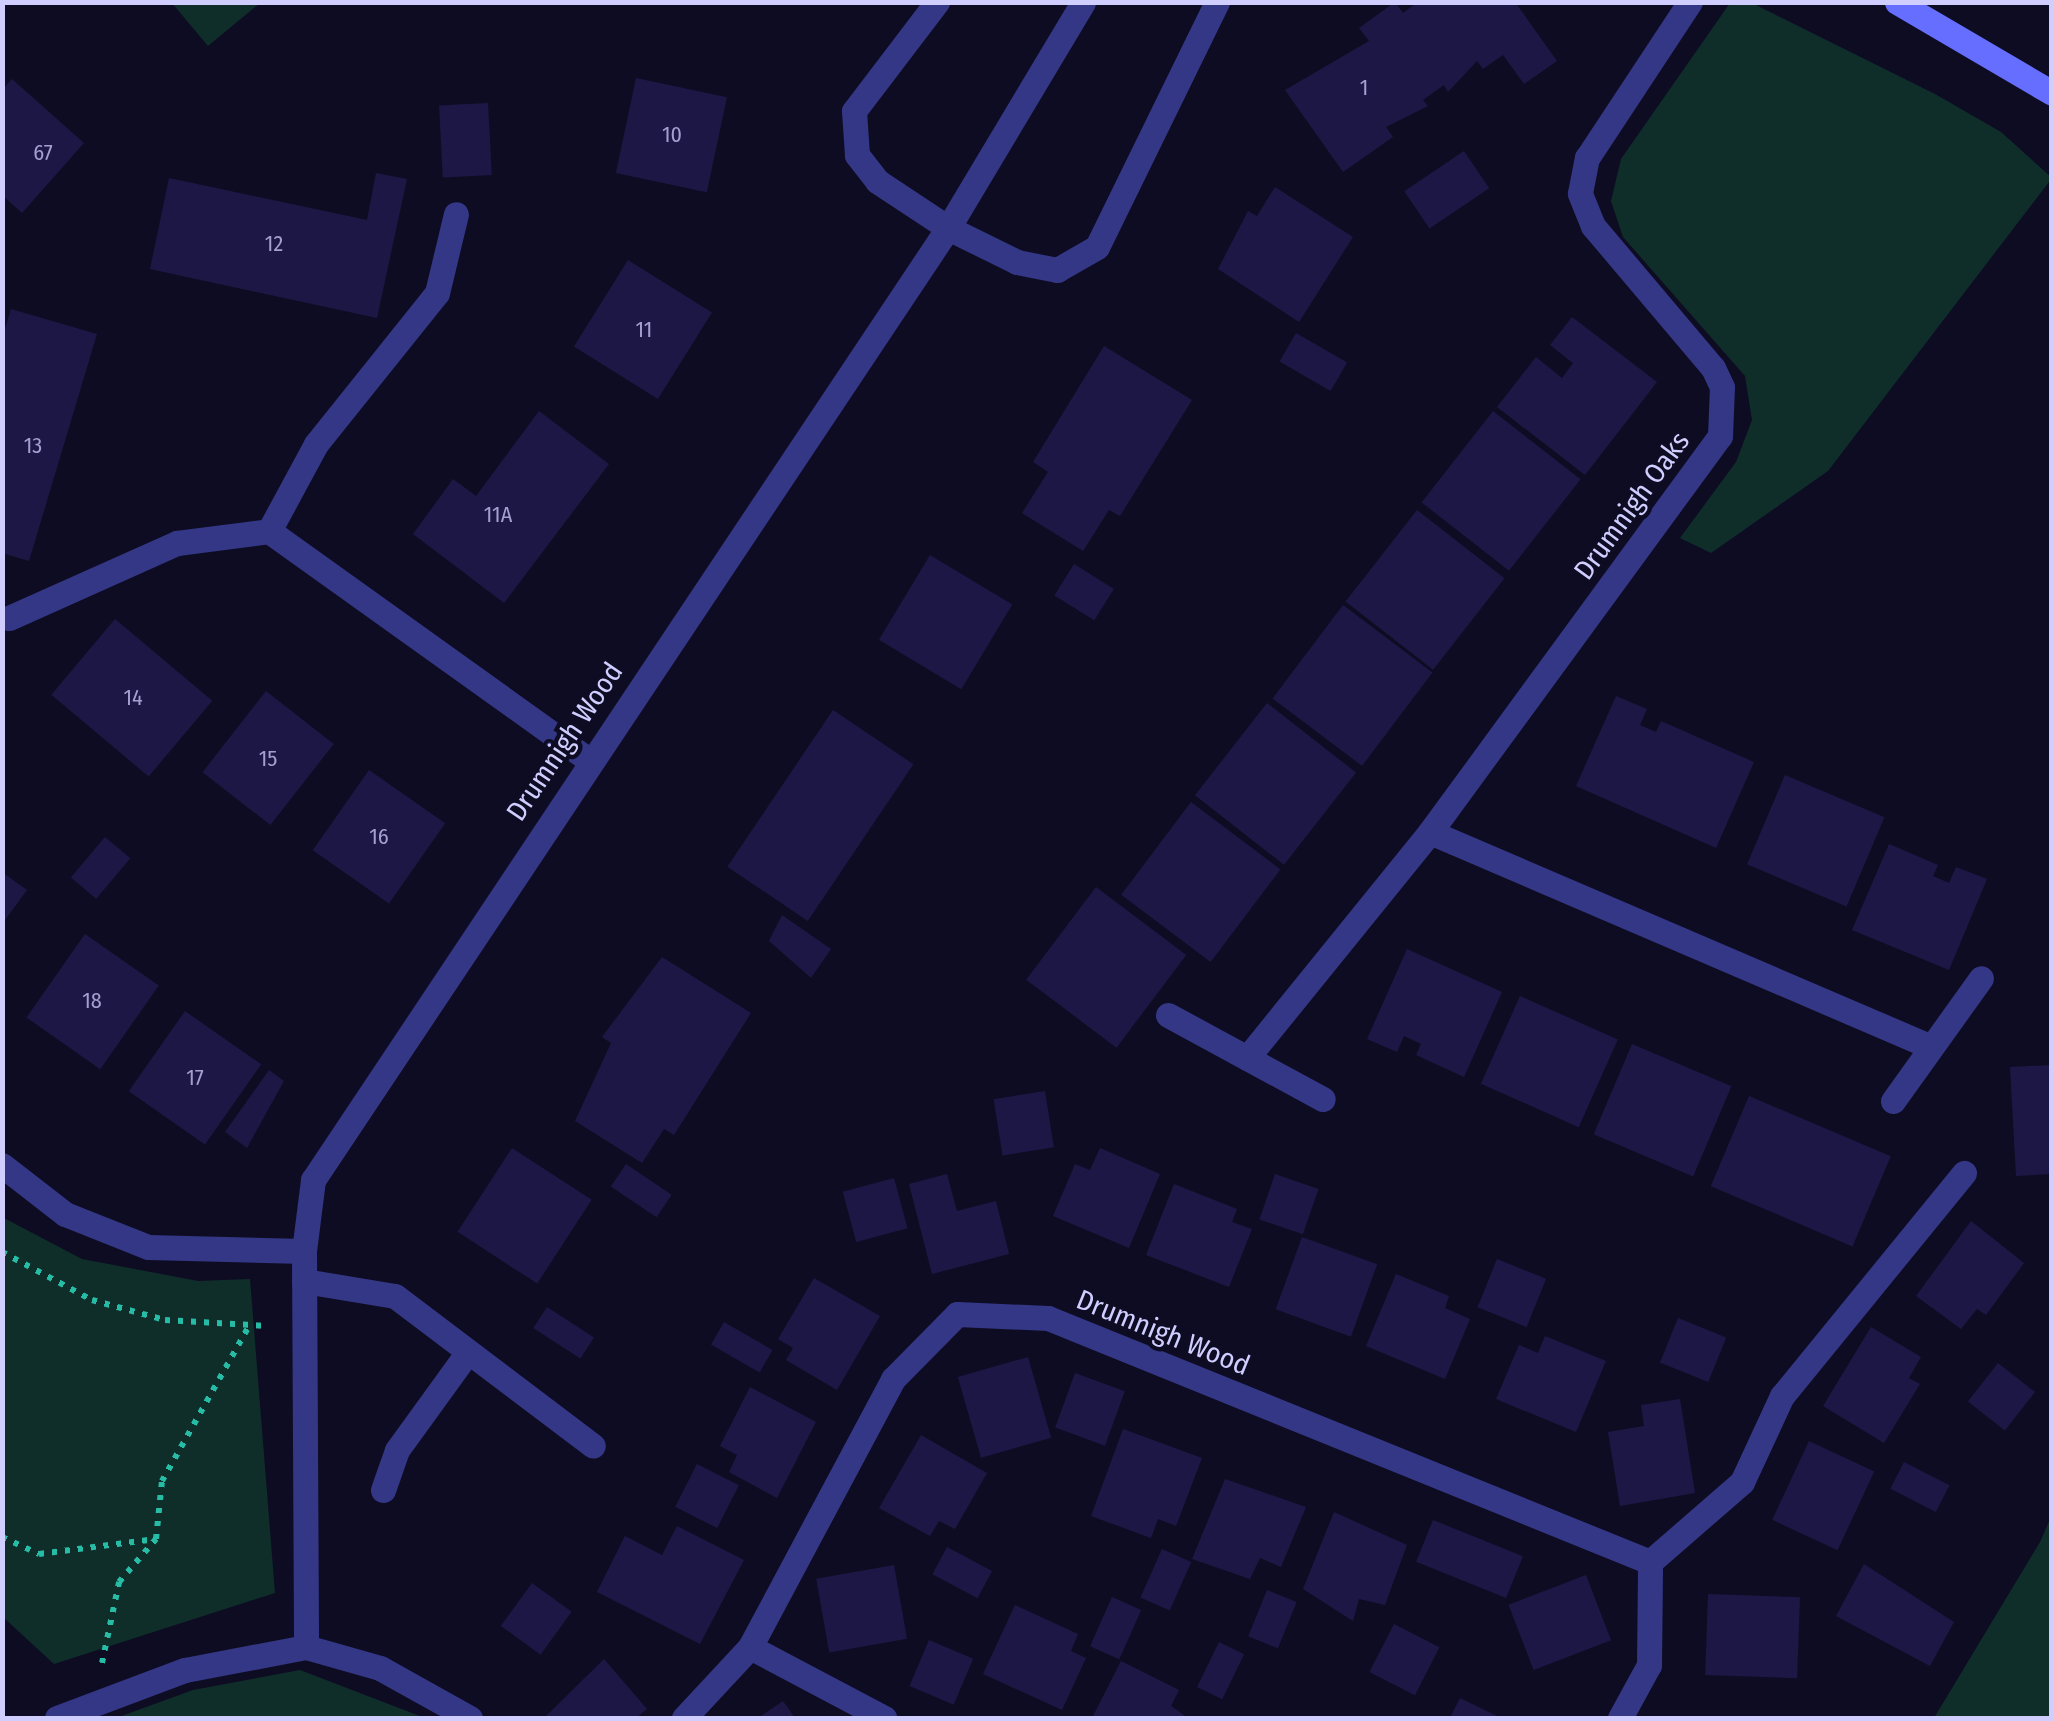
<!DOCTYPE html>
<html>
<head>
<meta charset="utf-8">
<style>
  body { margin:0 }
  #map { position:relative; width:2054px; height:1721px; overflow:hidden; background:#0e0c23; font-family:"Fira Sans Condensed",sans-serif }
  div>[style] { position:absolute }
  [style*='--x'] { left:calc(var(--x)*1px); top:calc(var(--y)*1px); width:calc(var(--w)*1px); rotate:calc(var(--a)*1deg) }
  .green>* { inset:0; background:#0f2e2a }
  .building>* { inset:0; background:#1d1745; transform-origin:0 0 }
  .path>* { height:6px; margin-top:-3px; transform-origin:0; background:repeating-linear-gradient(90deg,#26bca6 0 5px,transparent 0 13px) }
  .lane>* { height:25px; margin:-12.5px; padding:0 12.5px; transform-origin:12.5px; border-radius:12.5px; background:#343786 }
  .street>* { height:25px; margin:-12.5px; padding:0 12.5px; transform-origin:12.5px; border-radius:12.5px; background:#343786 }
  .secondary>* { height:25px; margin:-12.5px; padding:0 12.5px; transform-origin:12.5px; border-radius:12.5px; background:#656eff }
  span { translate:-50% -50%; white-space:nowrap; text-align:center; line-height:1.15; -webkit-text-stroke:9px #0e0c23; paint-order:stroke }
  .number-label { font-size:22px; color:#a3a0d0 }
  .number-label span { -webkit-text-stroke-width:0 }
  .street-label { font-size:28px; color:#d0ceff }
  .frame { position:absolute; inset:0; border:5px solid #d0ceff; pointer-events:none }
</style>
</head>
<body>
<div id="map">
  <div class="green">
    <i style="clip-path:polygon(172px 3px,260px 3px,208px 46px)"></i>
    <i style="clip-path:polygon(1730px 3px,1752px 3px,1935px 94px,2001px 132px,2052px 178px,1828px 471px,1711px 553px,1680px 538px,1736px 462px,1752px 420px,1745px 376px,1623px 237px,1611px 201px,1621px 159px)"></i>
    <i style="clip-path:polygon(2px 1217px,82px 1259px,198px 1281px,250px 1279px,275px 1593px,54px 1664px,3px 1617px)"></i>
    <i style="clip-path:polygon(2051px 1517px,2051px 1718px,1934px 1718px,2040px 1542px)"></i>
    <i style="clip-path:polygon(300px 1670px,425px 1718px,116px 1718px,193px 1690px)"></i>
  </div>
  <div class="building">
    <i style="clip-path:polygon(1395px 2px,1403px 13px,1418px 2px,1515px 2px,1557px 61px,1524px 84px,1503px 55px,1483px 69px,1477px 61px,1448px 92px,1444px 85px,1423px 100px,1428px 106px,1386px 127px,1393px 137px,1343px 172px,1285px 90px,1369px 41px,1359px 28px)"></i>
    <i style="left:636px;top:78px;width:93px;height:97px;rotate:12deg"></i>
    <i style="clip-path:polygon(12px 79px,84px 143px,22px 213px,3px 196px,2px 90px)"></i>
    <i style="left:488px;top:103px;width:72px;height:49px;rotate:87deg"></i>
    <i style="left:1464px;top:151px;width:45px;height:72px;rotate:56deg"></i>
    <i style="clip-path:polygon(376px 173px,407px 179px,377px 318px,150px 269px,169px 178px,367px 220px)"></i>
    <i style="clip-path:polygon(1275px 187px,1353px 237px,1299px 322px,1218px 269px,1248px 211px,1257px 216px)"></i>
    <i style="left:628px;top:260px;width:99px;height:102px;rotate:32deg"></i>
    <i style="clip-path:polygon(11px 309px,97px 334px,29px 561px,2px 553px,2px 339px)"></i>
    <i style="clip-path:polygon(1572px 317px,1657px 382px,1585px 475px,1497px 407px,1536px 357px,1562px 378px,1573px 363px,1550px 345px)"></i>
    <i style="left:1296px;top:333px;width:59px;height:33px;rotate:30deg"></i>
    <i style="clip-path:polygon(1104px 346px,1192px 400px,1120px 516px,1109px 510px,1083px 551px,1022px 513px,1048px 472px,1033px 462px)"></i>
    <i style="clip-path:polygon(539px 411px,609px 464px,504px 603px,413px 534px,453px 479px,476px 496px)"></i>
    <i style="left:1493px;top:411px;width:111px;height:116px;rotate:38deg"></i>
    <i style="left:1417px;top:510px;width:111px;height:116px;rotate:38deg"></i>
    <i style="left:930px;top:555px;width:96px;height:99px;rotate:31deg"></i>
    <i style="left:1074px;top:564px;width:47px;height:37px;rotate:32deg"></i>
    <i style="left:1343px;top:605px;width:112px;height:117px;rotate:37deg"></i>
    <i style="left:115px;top:619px;width:127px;height:99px;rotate:40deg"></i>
    <i style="left:266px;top:691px;width:86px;height:103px;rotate:38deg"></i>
    <i style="clip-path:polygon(1616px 696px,1647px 709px,1640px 725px,1656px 732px,1661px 721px,1754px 762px,1716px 848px,1576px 786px)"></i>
    <i style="left:1267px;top:703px;width:113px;height:117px;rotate:38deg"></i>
    <i style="left:833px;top:710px;width:97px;height:189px;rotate:34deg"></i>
    <i style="left:369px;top:770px;width:93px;height:98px;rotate:35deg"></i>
    <i style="left:1785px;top:775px;width:108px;height:97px;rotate:23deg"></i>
    <i style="left:1191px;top:802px;width:112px;height:116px;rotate:37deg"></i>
    <i style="left:105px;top:837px;width:33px;height:53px;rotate:40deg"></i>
    <i style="clip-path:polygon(1889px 844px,1938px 865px,1933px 876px,1949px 883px,1956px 867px,1987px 879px,1949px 970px,1852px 930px)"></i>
    <i style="clip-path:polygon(2px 872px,27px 890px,2px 924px)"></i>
    <i style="left:1096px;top:887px;width:113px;height:116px;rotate:37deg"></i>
    <i style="clip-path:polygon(782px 915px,831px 949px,811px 978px,769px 941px)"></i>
    <i style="left:85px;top:934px;width:90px;height:102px;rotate:35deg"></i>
    <i style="clip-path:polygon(1407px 949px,1502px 992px,1464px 1077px,1416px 1055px,1421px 1044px,1404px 1036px,1397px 1052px,1367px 1039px)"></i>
    <i style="clip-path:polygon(662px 957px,751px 1013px,674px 1135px,664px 1129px,642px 1163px,575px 1121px,611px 1043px,602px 1037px)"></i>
    <i style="left:1520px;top:996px;width:107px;height:96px;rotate:24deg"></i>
    <i style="left:185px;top:1011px;width:93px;height:98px;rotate:35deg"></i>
    <i style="left:1632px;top:1044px;width:108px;height:98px;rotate:23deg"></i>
    <i style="clip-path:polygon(2052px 1065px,2052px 1174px,2016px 1176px,2010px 1067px)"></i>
    <i style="clip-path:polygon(269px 1070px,284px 1081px,247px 1148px,225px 1132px)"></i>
    <i style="left:1045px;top:1091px;width:57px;height:52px;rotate:81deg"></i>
    <i style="left:1749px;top:1096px;width:154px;height:98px;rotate:23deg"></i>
    <i style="left:512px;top:1148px;width:95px;height:100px;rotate:33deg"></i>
    <i style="clip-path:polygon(1100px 1148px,1160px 1174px,1129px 1248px,1053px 1216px,1075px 1164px,1090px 1170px)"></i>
    <i style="left:626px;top:1164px;width:55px;height:27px;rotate:34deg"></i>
    <i style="clip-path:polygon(947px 1174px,957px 1211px,996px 1201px,1009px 1254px,932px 1274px,909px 1184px)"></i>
    <i style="left:1275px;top:1174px;width:46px;height:48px;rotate:19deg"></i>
    <i style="left:894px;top:1178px;width:52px;height:53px;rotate:75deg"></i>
    <i style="clip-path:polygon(1174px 1184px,1237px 1209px,1232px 1222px,1252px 1229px,1229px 1287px,1146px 1255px)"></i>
    <i style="clip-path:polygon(1971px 1221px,2024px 1263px,1986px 1315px,1977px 1309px,1961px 1329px,1916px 1296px)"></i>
    <i style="left:1302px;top:1237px;width:80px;height:77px;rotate:20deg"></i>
    <i style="left:1497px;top:1259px;width:53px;height:52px;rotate:22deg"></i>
    <i style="clip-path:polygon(1396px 1274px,1449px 1296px,1445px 1308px,1470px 1319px,1445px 1379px,1366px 1346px)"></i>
    <i style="clip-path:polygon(814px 1278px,880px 1316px,837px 1390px,786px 1360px,793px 1348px,778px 1339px)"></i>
    <i style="left:547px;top:1307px;width:56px;height:25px;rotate:33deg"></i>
    <i style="left:1678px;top:1318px;width:52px;height:48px;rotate:22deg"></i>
    <i style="left:724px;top:1322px;width:56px;height:26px;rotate:30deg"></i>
    <i style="clip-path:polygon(1871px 1327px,1921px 1357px,1909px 1378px,1920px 1384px,1884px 1443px,1823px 1406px)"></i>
    <i style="clip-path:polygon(1545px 1336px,1606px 1361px,1576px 1432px,1496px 1399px,1519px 1345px,1538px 1353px)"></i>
    <i style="left:1028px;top:1357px;width:84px;height:73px;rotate:74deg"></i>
    <i style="left:1998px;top:1363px;width:47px;height:49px;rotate:38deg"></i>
    <i style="left:1075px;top:1373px;width:53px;height:58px;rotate:20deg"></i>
    <i style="clip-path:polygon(750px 1387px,816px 1422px,777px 1498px,729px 1472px,737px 1455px,720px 1446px)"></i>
    <i style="clip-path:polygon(1680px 1399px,1695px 1493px,1620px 1506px,1608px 1432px,1644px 1426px,1641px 1405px)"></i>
    <i style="clip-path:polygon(1123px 1429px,1202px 1458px,1176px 1526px,1158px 1519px,1151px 1538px,1091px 1516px)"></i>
    <i style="clip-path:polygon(921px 1435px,987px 1473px,955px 1529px,939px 1521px,930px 1536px,879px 1508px)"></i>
    <i style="left:1809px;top:1441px;width:72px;height:87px;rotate:25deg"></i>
    <i style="left:1904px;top:1462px;width:51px;height:30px;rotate:27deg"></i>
    <i style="left:697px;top:1464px;width:47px;height:48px;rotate:27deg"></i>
    <i style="clip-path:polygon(1225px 1479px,1306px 1507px,1281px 1567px,1260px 1558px,1250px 1579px,1192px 1559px)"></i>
    <i style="clip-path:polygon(1334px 1512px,1407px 1545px,1385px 1605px,1359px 1599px,1353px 1621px,1303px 1589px)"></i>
    <i style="left:1433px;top:1520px;width:97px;height:45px;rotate:22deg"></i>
    <i style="clip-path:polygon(677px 1526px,744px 1560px,700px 1644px,597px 1592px,625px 1536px,662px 1555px)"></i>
    <i style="left:947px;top:1547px;width:51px;height:31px;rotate:28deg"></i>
    <i style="left:1162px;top:1549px;width:32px;height:53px;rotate:24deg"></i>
    <i style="clip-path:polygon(1864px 1564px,1954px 1622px,1930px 1666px,1836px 1616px)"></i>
    <i style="left:894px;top:1565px;width:75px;height:79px;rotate:80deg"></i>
    <i style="left:1586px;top:1575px;width:70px;height:83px;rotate:69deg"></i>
    <i style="left:532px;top:1583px;width:49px;height:53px;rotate:36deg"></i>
    <i style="left:1267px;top:1590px;width:32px;height:50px;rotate:22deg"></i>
    <i style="left:1708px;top:1594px;width:92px;height:81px;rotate:2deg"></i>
    <i style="left:1112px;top:1597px;width:32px;height:54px;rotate:24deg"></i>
    <i style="clip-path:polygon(1015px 1605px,1078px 1634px,1071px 1651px,1086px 1658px,1062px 1710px,983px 1674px)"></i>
    <i style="left:1394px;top:1624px;width:51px;height:54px;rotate:27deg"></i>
    <i style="left:929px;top:1640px;width:48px;height:50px;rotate:23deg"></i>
    <i style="left:1219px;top:1642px;width:28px;height:50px;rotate:26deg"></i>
    <i style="clip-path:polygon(604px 1659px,647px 1709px,636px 1718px,544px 1718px)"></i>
    <i style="clip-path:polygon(1121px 1661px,1179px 1690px,1171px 1706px,1188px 1718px,1092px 1718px)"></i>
    <i style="clip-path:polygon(1460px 1698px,1501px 1718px,1450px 1718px)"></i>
    <i style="clip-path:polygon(783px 1701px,795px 1718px,758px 1718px)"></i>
  </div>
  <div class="path">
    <i style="--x:2;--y:1252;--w:102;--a:28.1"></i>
    <i style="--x:92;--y:1300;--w:76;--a:15.3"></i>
    <i style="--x:165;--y:1320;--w:103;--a:3.3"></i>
    <i style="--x:2;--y:1537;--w:41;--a:24.7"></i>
    <i style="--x:39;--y:1554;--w:118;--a:-7.3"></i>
    <i style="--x:102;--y:1663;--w:83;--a:-78.1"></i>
    <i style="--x:119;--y:1582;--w:57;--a:-49.3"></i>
    <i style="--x:156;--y:1539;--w:58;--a:-84.1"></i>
    <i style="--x:162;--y:1481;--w:176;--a:-60.7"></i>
  </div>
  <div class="lane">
    <i style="--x:9;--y:618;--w:184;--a:-24.1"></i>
    <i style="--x:177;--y:543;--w:93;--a:-7.4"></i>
    <i style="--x:269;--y:531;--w:99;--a:-61.6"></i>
    <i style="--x:316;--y:444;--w:193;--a:-51.3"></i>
    <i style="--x:437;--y:293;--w:81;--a:-76.5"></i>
    <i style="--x:304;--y:1281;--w:92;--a:9.4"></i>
    <i style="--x:395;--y:1296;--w:248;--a:37.1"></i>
    <i style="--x:383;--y:1490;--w:42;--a:-70.7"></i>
    <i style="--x:397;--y:1450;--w:121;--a:-54.1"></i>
  </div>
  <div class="street">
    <i style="--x:937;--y:2;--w:137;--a:127.3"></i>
    <i style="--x:854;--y:111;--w:44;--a:86.1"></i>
    <i style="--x:857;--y:155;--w:33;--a:52"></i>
    <i style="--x:877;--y:181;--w:85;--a:33.5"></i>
    <i style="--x:948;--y:228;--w:77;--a:26.2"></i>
    <i style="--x:1017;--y:262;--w:41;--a:11.3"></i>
    <i style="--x:1057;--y:270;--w:46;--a:-29.9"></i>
    <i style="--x:1097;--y:247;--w:273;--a:-63.9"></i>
    <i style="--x:269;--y:531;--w:392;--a:35.6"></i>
    <i style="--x:1430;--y:832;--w:543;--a:23.21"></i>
    <i style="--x:1168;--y:1015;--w:176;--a:28.5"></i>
    <i style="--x:1247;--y:1058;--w:291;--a:-51"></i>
    <i style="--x:1430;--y:832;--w:491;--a:-53.8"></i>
    <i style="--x:1720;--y:436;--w:49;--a:-87.7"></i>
    <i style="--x:1722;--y:387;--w:21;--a:-115"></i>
    <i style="--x:1713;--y:368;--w:186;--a:-130.2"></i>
    <i style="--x:1593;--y:226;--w:35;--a:-112"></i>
    <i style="--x:1580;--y:193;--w:36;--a:-79"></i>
    <i style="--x:1587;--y:158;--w:187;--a:-56.6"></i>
    <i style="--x:1893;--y:1101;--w:151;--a:-54.4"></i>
    <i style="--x:2;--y:1165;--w:80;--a:37.9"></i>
    <i style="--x:65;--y:1214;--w:89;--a:21.7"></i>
    <i style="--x:148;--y:1247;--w:156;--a:1.5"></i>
    <i style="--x:304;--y:1251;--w:72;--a:-82.8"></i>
    <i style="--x:313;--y:1180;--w:1144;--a:-56.3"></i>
    <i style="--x:948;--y:228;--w:263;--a:-59.1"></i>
    <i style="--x:304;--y:1251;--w:396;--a:89.7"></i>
    <i style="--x:750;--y:1647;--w:152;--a:27.9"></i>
    <i style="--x:57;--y:1718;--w:137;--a:-20.6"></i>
    <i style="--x:185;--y:1670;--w:123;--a:-10.8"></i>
    <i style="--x:306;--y:1647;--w:77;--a:15.8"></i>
    <i style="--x:380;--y:1668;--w:103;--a:29.1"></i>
    <i style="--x:684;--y:1718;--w:97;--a:-47.1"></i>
    <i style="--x:750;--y:1647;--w:304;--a:-61.9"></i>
    <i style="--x:893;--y:1379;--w:91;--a:-45.4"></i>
    <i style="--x:957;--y:1314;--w:91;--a:2.5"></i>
    <i style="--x:1048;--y:1318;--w:650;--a:22.06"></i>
    <i style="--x:1650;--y:1562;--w:122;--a:-41"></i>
    <i style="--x:1742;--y:1482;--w:95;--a:-65.1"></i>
    <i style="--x:1782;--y:1396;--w:288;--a:-50.8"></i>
    <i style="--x:1620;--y:1718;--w:60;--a:-61.3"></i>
    <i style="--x:1649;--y:1665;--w:103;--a:-89.4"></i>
  </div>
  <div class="secondary">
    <i style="--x:1897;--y:2;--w:180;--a:30.4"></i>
  </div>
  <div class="number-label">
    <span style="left:1364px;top:88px">1</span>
    <span style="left:672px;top:135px">10</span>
    <span style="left:43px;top:153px">67</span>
    <span style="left:274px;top:244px">12</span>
    <span style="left:644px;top:330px">11</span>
    <span style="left:33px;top:446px">13</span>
    <span style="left:498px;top:515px">11A</span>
    <span style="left:133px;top:698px">14</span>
    <span style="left:268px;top:759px">15</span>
    <span style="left:379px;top:837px">16</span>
    <span style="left:92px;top:1001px">18</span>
    <span style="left:195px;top:1078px">17</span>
  </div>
  <div class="street-label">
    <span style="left:1632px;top:506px;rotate:-54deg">Drumnigh Oaks</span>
    <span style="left:565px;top:742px;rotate:-56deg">Drumnigh Wood</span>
    <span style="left:1163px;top:1333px;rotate:22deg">Drumnigh Wood</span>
  </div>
  <div class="frame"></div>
</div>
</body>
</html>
